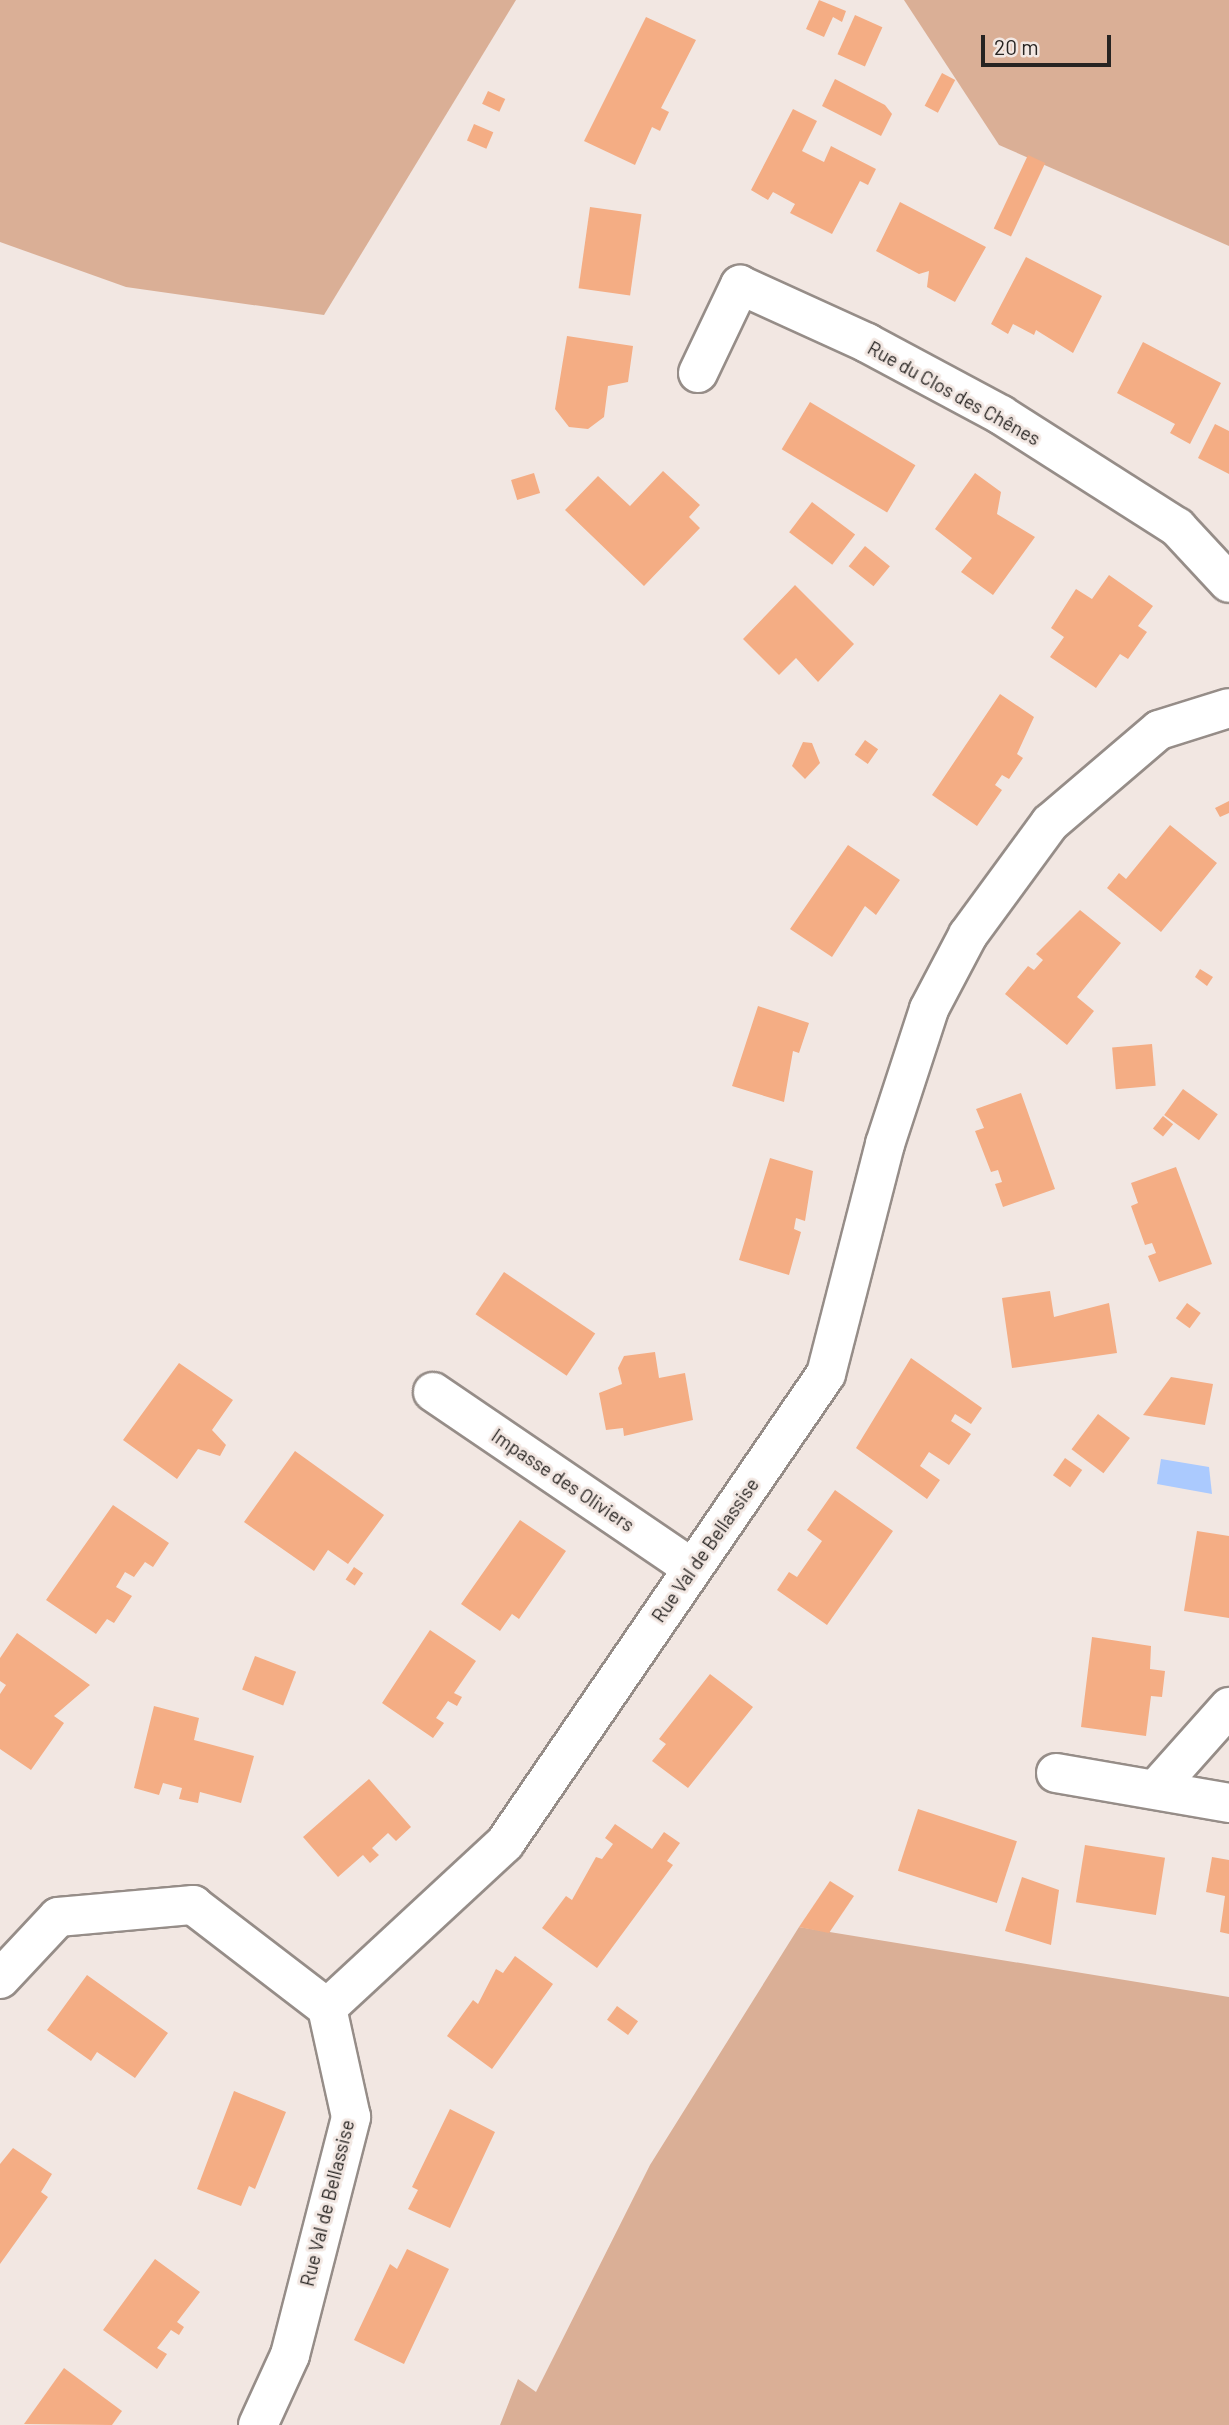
<!DOCTYPE html>
<html>
<head>
<meta charset="utf-8">
<style>
  body { margin:0 }
  #map { position:relative; width:1229px; height:2425px; overflow:hidden; background:#f2e7e2; font-family:Barlow,sans-serif }
  div>[style] { position:absolute }
  [style*='--x'] { left:calc(var(--x)*1px); top:calc(var(--y)*1px); width:calc(var(--w)*1px); rotate:calc(var(--a)*1deg) }
  .green>* { inset:0; background:#daaf96 }
  .water>* { inset:0; background:#abcafe }
  .building>* { inset:0; background:#f4ad84; transform-origin:0 0 }
  .roads { filter:drop-shadow(2px 0 #968d88) drop-shadow(-2px 0 #968d88) drop-shadow(0 2px #968d88) drop-shadow(0 -2px #968d88) }
  .minor>* { height:38px; margin:-19px; padding:0 19px; transform-origin:19px; border-radius:19px; background:#fff }
  span { translate:-50% -50%; white-space:nowrap; text-align:center; line-height:1.15; -webkit-text-stroke:6px #f2e7e2; paint-order:stroke }
  .street-label { font-size:19px; color:#272422 }
  .scale { position:absolute; left:981px; top:35px; width:130px; height:32px; box-sizing:border-box; border:4px solid #272422; border-top:0; padding-left:9px; font-size:21px; line-height:24px; white-space:nowrap; color:#272422; -webkit-text-stroke:5px #f2e7e2; paint-order:stroke }
</style>
</head>
<body>
<div id="map">
  <div class="green">
    <i style="clip-path:polygon(0 0,516px 0,324px 315px,126px 287px,0 242px)"></i>
    <i style="clip-path:polygon(904px 0,1229px 0,1229px 246px,999px 145px)"></i>
    <i style="clip-path:polygon(799px 1927px,1229px 1997px,1229px 2425px,500px 2425px,518px 2379px,536px 2392px,650px 2165px)"></i>
  </div>
  <div class="water">
    <i style="clip-path:polygon(1161px 1459px,1209px 1467px,1212px 1494px,1157px 1484px)"></i>
  </div>
  <div class="building">
    <i style="clip-path:polygon(819px 0,846px 11px,842px 22px,833px 17px,824px 37px,806px 29px)"></i>
    <i style="left:855px;top:15px;width:30px;height:43px;rotate:24deg"></i>
    <i style="clip-path:polygon(646px 17px,696px 40px,661px 108px,669px 112px,660px 131px,652px 127px,635px 165px,584px 141px)"></i>
    <i style="left:942px;top:73px;width:15px;height:37px;rotate:28deg"></i>
    <i style="clip-path:polygon(835px 79px,885px 105px,892px 114px,881px 136px,822px 106px)"></i>
    <i style="left:488px;top:91px;width:19px;height:14px;rotate:25deg"></i>
    <i style="clip-path:polygon(793px 109px,817px 121px,802px 151px,824px 162px,831px 146px,876px 169px,868px 185px,860px 181px,832px 234px,790px 213px,795px 204px,773px 192px,768px 200px,751px 190px)"></i>
    <i style="left:474px;top:124px;width:21px;height:18px;rotate:23deg"></i>
    <i style="left:1028px;top:155px;width:19px;height:81px;rotate:25deg"></i>
    <i style="clip-path:polygon(900px 202px,986px 247px,955px 302px,927px 287px,929px 271px,919px 274px,876px 251px)"></i>
    <i style="left:590px;top:207px;width:52px;height:82px;rotate:8deg"></i>
    <i style="clip-path:polygon(1026px 257px,1102px 296px,1073px 353px,1036px 330px,1034px 335px,1013px 324px,1008px 334px,991px 324px)"></i>
    <i style="clip-path:polygon(567px 336px,633px 346px,628px 382px,608px 386px,604px 417px,588px 429px,569px 427px,555px 409px)"></i>
    <i style="clip-path:polygon(1143px 342px,1221px 383px,1190px 444px,1170px 433px,1175px 424px,1117px 393px)"></i>
    <i style="left:810px;top:402px;width:123px;height:55px;rotate:31deg"></i>
    <i style="clip-path:polygon(1215px 424px,1229px 431px,1229px 474px,1198px 458px)"></i>
    <i style="clip-path:polygon(663px 471px,700px 505px,689px 517px,700px 528px,644px 586px,565px 510px,598px 476px,630px 506px)"></i>
    <i style="left:534px;top:473px;width:21px;height:24px;rotate:73deg"></i>
    <i style="clip-path:polygon(975px 473px,1001px 492px,997px 514px,1035px 537px,993px 595px,961px 572px,972px 558px,935px 529px)"></i>
    <i style="left:812px;top:502px;width:54px;height:38px;rotate:37deg"></i>
    <i style="left:865px;top:546px;width:32px;height:26px;rotate:39deg"></i>
    <i style="clip-path:polygon(1109px 575px,1153px 606px,1138px 626px,1147px 632px,1128px 659px,1120px 654px,1096px 688px,1050px 657px,1064px 637px,1051px 628px,1076px 589px,1092px 599px)"></i>
    <i style="clip-path:polygon(795px 585px,854px 644px,818px 682px,796px 658px,779px 675px,743px 639px)"></i>
    <i style="clip-path:polygon(1000px 694px,1034px 717px,1017px 754px,1023px 758px,1009px 779px,1002px 775px,995px 785px,1002px 790px,977px 826px,932px 795px)"></i>
    <i style="left:865px;top:740px;width:16px;height:18px;rotate:35deg"></i>
    <i style="clip-path:polygon(803px 742px,812px 743px,820px 763px,805px 779px,792px 766px)"></i>
    <i style="clip-path:polygon(1229px 801px,1229px 813px,1220px 817px,1215px 808px)"></i>
    <i style="clip-path:polygon(1170px 825px,1217px 863px,1161px 932px,1107px 888px,1119px 873px,1126px 879px)"></i>
    <i style="clip-path:polygon(848px 845px,900px 880px,876px 915px,865px 906px,832px 957px,790px 929px)"></i>
    <i style="clip-path:polygon(1080px 910px,1121px 943px,1077px 997px,1094px 1011px,1067px 1045px,1005px 994px,1028px 966px,1034px 970px,1043px 960px,1036px 954px)"></i>
    <i style="clip-path:polygon(1200px 969px,1213px 977px,1207px 986px,1195px 977px)"></i>
    <i style="clip-path:polygon(758px 1006px,809px 1023px,799px 1053px,793px 1051px,784px 1102px,732px 1086px)"></i>
    <i style="left:1152px;top:1044px;width:42px;height:40px;rotate:85deg"></i>
    <i style="left:1183px;top:1089px;width:43px;height:32px;rotate:36deg"></i>
    <i style="clip-path:polygon(1021px 1093px,1055px 1189px,1003px 1207px,995px 1184px,1002px 1182px,998px 1170px,991px 1172px,975px 1131px,984px 1128px,976px 1109px)"></i>
    <i style="left:1163px;top:1116px;width:13px;height:16px;rotate:39deg"></i>
    <i style="clip-path:polygon(770px 1158px,813px 1171px,805px 1221px,796px 1218px,794px 1229px,801px 1232px,789px 1275px,739px 1260px)"></i>
    <i style="clip-path:polygon(1176px 1167px,1212px 1264px,1159px 1282px,1148px 1256px,1156px 1253px,1152px 1243px,1145px 1245px,1131px 1206px,1138px 1203px,1131px 1183px)"></i>
    <i style="left:504px;top:1272px;width:110px;height:51px;rotate:34deg"></i>
    <i style="clip-path:polygon(1050px 1291px,1054px 1317px,1109px 1303px,1117px 1353px,1012px 1368px,1002px 1298px)"></i>
    <i style="left:1187px;top:1303px;width:17px;height:19px;rotate:36deg"></i>
    <i style="clip-path:polygon(655px 1352px,659px 1378px,685px 1373px,693px 1420px,624px 1436px,623px 1428px,606px 1430px,599px 1393px,622px 1384px,618px 1368px,624px 1356px)"></i>
    <i style="clip-path:polygon(911px 1358px,982px 1408px,971px 1424px,955px 1414px,951px 1421px,971px 1434px,949px 1465px,929px 1452px,920px 1466px,940px 1480px,927px 1499px,856px 1448px)"></i>
    <i style="clip-path:polygon(179px 1363px,233px 1400px,212px 1430px,226px 1445px,220px 1456px,198px 1449px,177px 1479px,123px 1440px)"></i>
    <i style="clip-path:polygon(1171px 1377px,1213px 1384px,1205px 1425px,1143px 1415px)"></i>
    <i style="left:1098px;top:1414px;width:40px;height:44px;rotate:37deg"></i>
    <i style="clip-path:polygon(295px 1451px,384px 1515px,348px 1564px,328px 1550px,314px 1571px,244px 1522px)"></i>
    <i style="left:1065px;top:1458px;width:21px;height:21px;rotate:35deg"></i>
    <i style="clip-path:polygon(835px 1490px,893px 1531px,827px 1625px,777px 1590px,789px 1572px,797px 1577px,822px 1541px,807px 1530px)"></i>
    <i style="clip-path:polygon(113px 1505px,169px 1543px,153px 1567px,145px 1562px,134px 1577px,125px 1572px,116px 1587px,132px 1596px,114px 1623px,107px 1619px,96px 1634px,46px 1600px)"></i>
    <i style="clip-path:polygon(520px 1520px,566px 1551px,519px 1619px,512px 1614px,500px 1631px,461px 1604px)"></i>
    <i style="clip-path:polygon(1197px 1531px,1229px 1536px,1229px 1618px,1184px 1611px)"></i>
    <i style="left:354px;top:1567px;width:11px;height:15px;rotate:34deg"></i>
    <i style="clip-path:polygon(430px 1630px,476px 1661px,454px 1693px,462px 1697px,457px 1706px,448px 1701px,436px 1718px,444px 1723px,433px 1738px,382px 1703px)"></i>
    <i style="clip-path:polygon(17px 1633px,90px 1685px,54px 1716px,64px 1723px,31px 1770px,0 1749px,0 1694px,6px 1685px,0 1681px,0 1658px)"></i>
    <i style="clip-path:polygon(1092px 1637px,1151px 1646px,1150px 1669px,1165px 1671px,1162px 1697px,1151px 1696px,1146px 1736px,1081px 1727px)"></i>
    <i style="left:255px;top:1656px;width:44px;height:36px;rotate:21deg"></i>
    <i style="clip-path:polygon(710px 1674px,753px 1707px,688px 1788px,652px 1761px,666px 1744px,659px 1739px)"></i>
    <i style="clip-path:polygon(154px 1706px,199px 1718px,194px 1740px,254px 1756px,241px 1803px,200px 1792px,198px 1803px,179px 1799px,182px 1788px,163px 1783px,159px 1795px,134px 1788px)"></i>
    <i style="clip-path:polygon(369px 1779px,411px 1827px,396px 1841px,388px 1833px,372px 1848px,379px 1855px,370px 1863px,363px 1855px,338px 1877px,303px 1837px)"></i>
    <i style="left:918px;top:1809px;width:104px;height:65px;rotate:18deg"></i>
    <i style="clip-path:polygon(615px 1824px,652px 1849px,664px 1832px,680px 1843px,667px 1861px,673px 1865px,597px 1968px,542px 1928px,566px 1896px,572px 1900px,596px 1857px,602px 1859px,613px 1844px,605px 1838px)"></i>
    <i style="left:1085px;top:1845px;width:81px;height:58px;rotate:9deg"></i>
    <i style="clip-path:polygon(1212px 1857px,1229px 1860px,1229px 1934px,1220px 1932px,1225px 1896px,1206px 1892px)"></i>
    <i style="clip-path:polygon(1022px 1877px,1059px 1890px,1051px 1945px,1005px 1931px)"></i>
    <i style="clip-path:polygon(830px 1881px,854px 1896px,829px 1933px,799px 1927px)"></i>
    <i style="clip-path:polygon(515px 1956px,553px 1984px,492px 2069px,447px 2036px,473px 2000px,478px 2004px,496px 1969px,503px 1973px)"></i>
    <i style="clip-path:polygon(87px 1975px,168px 2033px,135px 2078px,97px 2052px,91px 2061px,47px 2030px)"></i>
    <i style="left:617px;top:2006px;width:26px;height:17px;rotate:36deg"></i>
    <i style="clip-path:polygon(234px 2091px,286px 2112px,255px 2189px,249px 2186px,241px 2206px,197px 2189px)"></i>
    <i style="clip-path:polygon(450px 2109px,495px 2132px,450px 2228px,408px 2209px,418px 2190px,412px 2187px)"></i>
    <i style="clip-path:polygon(13px 2148px,52px 2174px,41px 2192px,48px 2197px,0 2264px,0 2164px)"></i>
    <i style="clip-path:polygon(407px 2249px,449px 2269px,404px 2364px,354px 2340px,390px 2264px,397px 2269px)"></i>
    <i style="clip-path:polygon(155px 2259px,200px 2292px,177px 2322px,184px 2327px,179px 2335px,171px 2330px,157px 2348px,167px 2354px,157px 2369px,103px 2330px)"></i>
    <i style="clip-path:polygon(64px 2368px,122px 2411px,112px 2425px,24px 2424px)"></i>
  </div>
  <div class="roads">
    <div class="minor">
      <i style="--x:698;--y:373;--w:98;--a:-64.5"></i>
      <i style="--x:740;--y:285;--w:140;--a:24.5"></i>
      <i style="--x:867;--y:343;--w:152;--a:28.2"></i>
      <i style="--x:1001;--y:415;--w:209;--a:32.5"></i>
      <i style="--x:1177;--y:527;--w:76;--a:47.1"></i>
      <i style="--x:433;--y:1392;--w:313;--a:34.2"></i>
      <i style="--x:1056;--y:1773;--w:176;--a:9.8"></i>
      <i style="--x:1156;--y:1789;--w:110;--a:-48.3"></i>
      <i style="--x:0;--y:1979;--w:85;--a:-46.9"></i>
      <i style="--x:58;--y:1917;--w:136;--a:-5.1"></i>
      <i style="--x:193;--y:1905;--w:169;--a:37.5"></i>
      <i style="--x:258;--y:2425;--w:77;--a:-65.4"></i>
      <i style="--x:290;--y:2355;--w:246;--a:-75.6"></i>
      <i style="--x:351;--y:2117;--w:112;--a:-102.4"></i>
      <i style="--x:327;--y:2008;--w:243;--a:-42.8"></i>
      <i style="--x:505;--y:1843;--w:568;--a:-55.61"></i>
      <i style="--x:826;--y:1374;--w:237;--a:-75.6"></i>
      <i style="--x:885;--y:1144;--w:142;--a:-71.9"></i>
      <i style="--x:929;--y:1009;--w:84;--a:-62.2"></i>
      <i style="--x:968;--y:935;--w:139;--a:-53.8"></i>
      <i style="--x:1050;--y:823;--w:143;--a:-40.5"></i>
      <i style="--x:1159;--y:730;--w:73;--a:-17.4"></i>
    </div>
  </div>
  <div class="street-label">
    <span style="left:954px;top:393px;rotate:29deg">Rue du Clos des Chênes</span>
    <span style="left:563px;top:1480px;rotate:34deg">Impasse des Oliviers</span>
    <span style="left:705px;top:1550px;rotate:-55deg">Rue Val de Bellassise</span>
    <span style="left:327px;top:2203px;rotate:-76deg">Rue Val de Bellassise</span>
  </div>
  <div class="scale">20 m</div>
</div>
</body>
</html>
